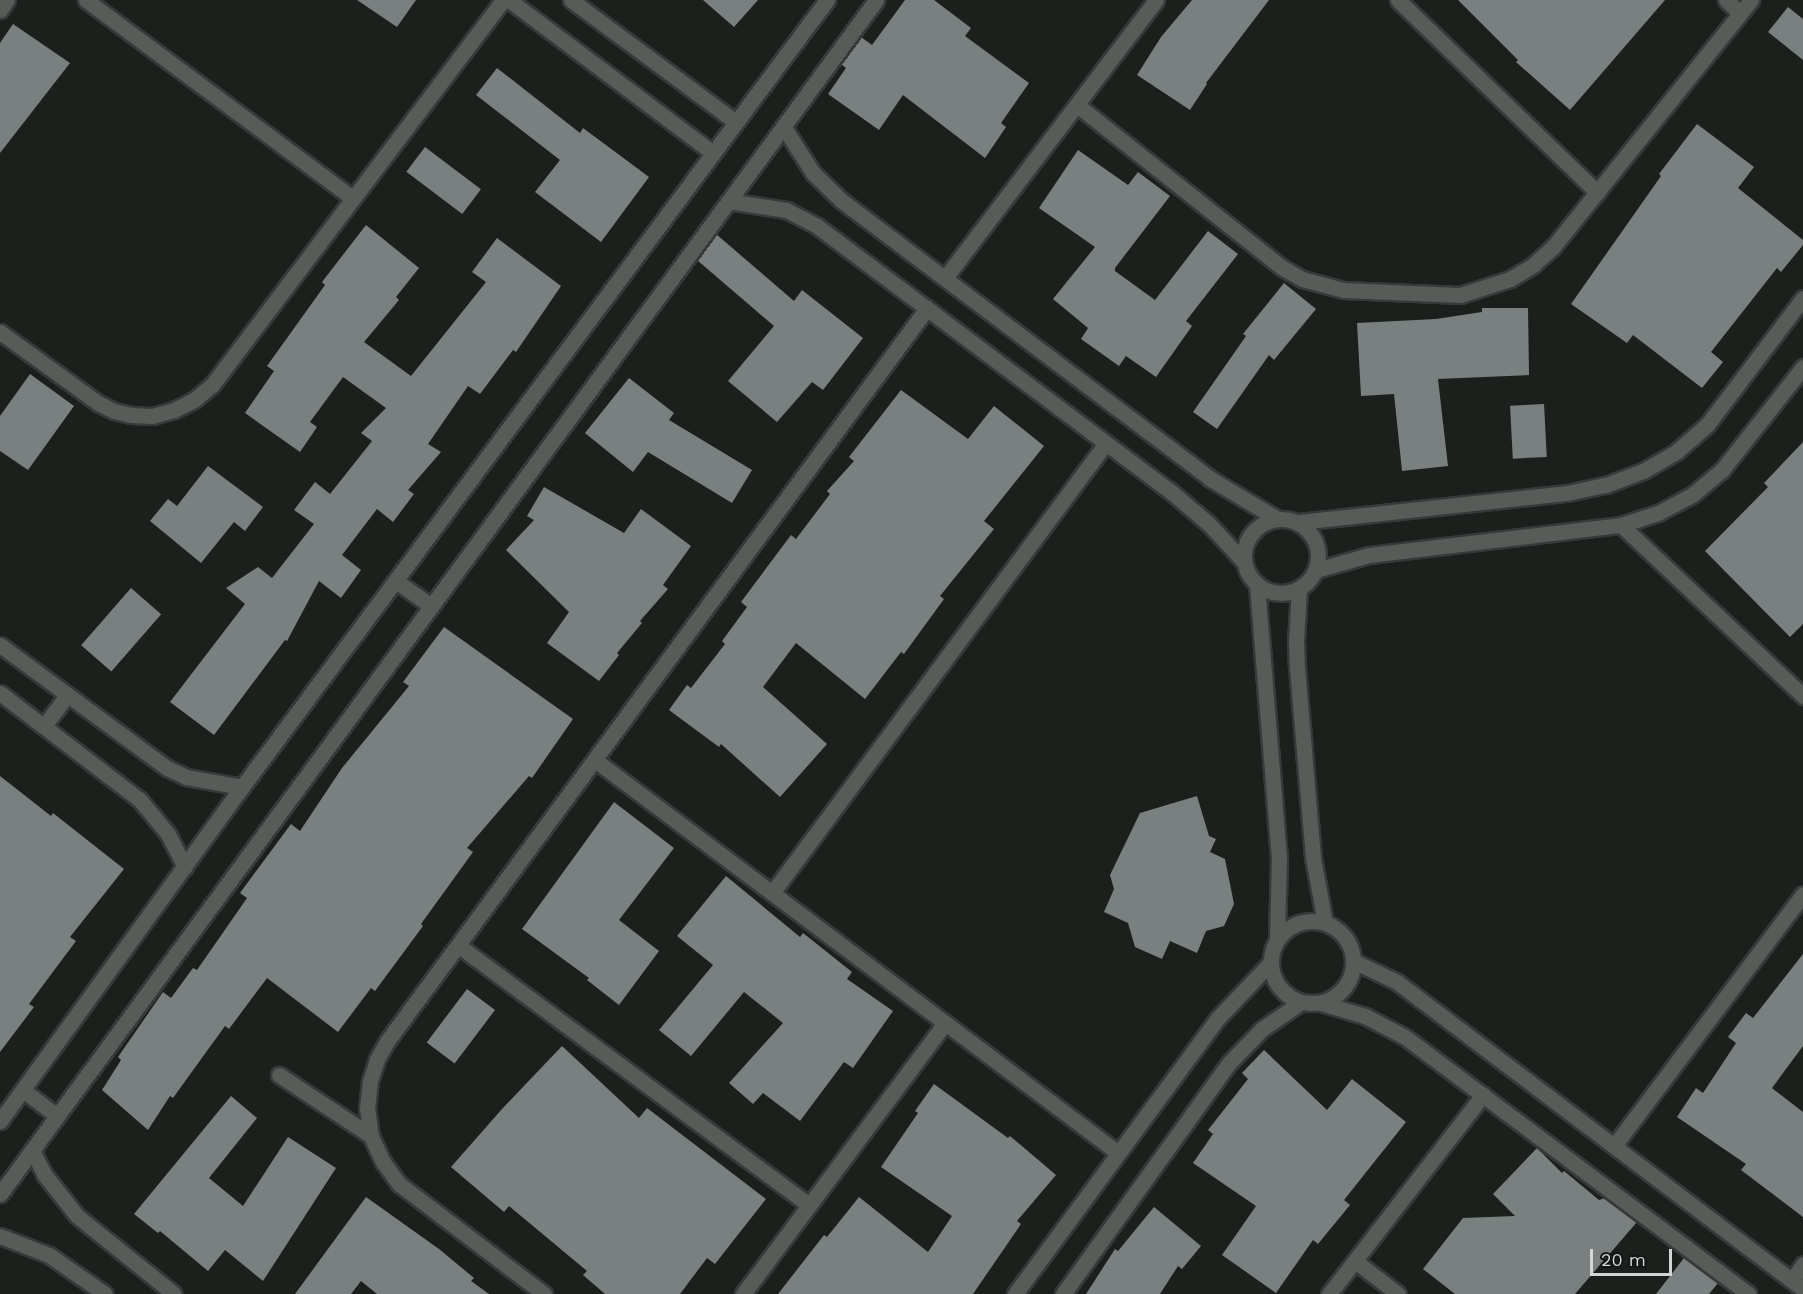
<!DOCTYPE html>
<html>
<head>
<meta charset="utf-8">
<style>
  body { margin:0 }
  #map { position:relative; width:1803px; height:1294px; overflow:hidden; background:#1b201d; font-family:"Work Sans",sans-serif }
  div>[style] { position:absolute }
  [style*='--x'] { left:calc(var(--x)*1px); top:calc(var(--y)*1px); width:calc(var(--w)*1px); rotate:calc(var(--a)*1deg) }
  .building>* { inset:0; background:#79807f; transform-origin:0 0 }
  .roads { filter:drop-shadow(2px 0 #373a38) drop-shadow(-2px 0 #373a38) drop-shadow(0 2px #373a38) drop-shadow(0 -2px #373a38) }
  .minor>* { height:15px; margin:-7.5px; padding:0 7.5px; transform-origin:7.5px; border-radius:7.5px; background:#575c58 }
  .minor>.ring { margin:-7.5px; padding:0; box-sizing:content-box; background:none; border:15px solid #575c58; border-radius:50% }
  span { translate:-50% -50%; white-space:nowrap; text-align:center; line-height:1.15; -webkit-text-stroke:6px #121614; paint-order:stroke }
  .scale { position:absolute; left:1590px; top:1249px; width:82px; height:27px; box-sizing:border-box; border:3px solid #d3d6d4; border-top:0; padding-left:8px; font-size:18px; line-height:21px; white-space:nowrap; color:#d3d6d4; -webkit-text-stroke:4px #121614; paint-order:stroke }
</style>
</head>
<body>
<div id="map">
  <div class="building">
    <i style="clip-path:polygon(357px 0,416px 0,397px 27px)"></i>
    <i style="clip-path:polygon(703px 0,758px 0,734px 27px)"></i>
    <i style="clip-path:polygon(905px 0,934px 0,971px 28px,965px 36px,1029px 83px,1001px 123px,1006px 127px,985px 158px,903px 95px,879px 130px,828px 94px,846px 68px,841px 64px,861px 37px,872px 45px)"></i>
    <i style="clip-path:polygon(1192px 0,1269px 0,1206px 83px,1207px 84px,1190px 110px,1137px 75px,1161px 37px)"></i>
    <i style="clip-path:polygon(1458px 0,1665px 0,1570px 110px,1516px 62px,1518px 60px)"></i>
    <i style="clip-path:polygon(1788px 7px,1803px 19px,1803px 60px,1768px 32px)"></i>
    <i style="clip-path:polygon(13px 24px,70px 63px,0 153px,0 43px)"></i>
    <i style="clip-path:polygon(497px 68px,580px 133px,583px 128px,649px 177px,601px 242px,535px 192px,560px 160px,476px 95px)"></i>
    <i style="clip-path:polygon(1697px 124px,1754px 167px,1738px 188px,1803px 240px,1803px 245px,1781px 272px,1777px 268px,1711px 352px,1723px 362px,1702px 388px,1633px 335px,1627px 343px,1571px 304px,1661px 176px,1659px 174px)"></i>
    <i style="left:425px;top:147px;width:70px;height:31px;rotate:37deg"></i>
    <i style="clip-path:polygon(1078px 150px,1128px 185px,1138px 172px,1170px 196px,1115px 268px,1115px 271px,1155px 300px,1208px 231px,1238px 254px,1186px 321px,1192px 326px,1156px 377px,1126px 356px,1119px 366px,1081px 339px,1088px 328px,1053px 299px,1095px 247px,1039px 208px)"></i>
    <i style="clip-path:polygon(366px 225px,419px 268px,396px 297px,399px 300px,364px 342px,411px 376px,486px 282px,472px 272px,497px 238px,561px 286px,516px 352px,513px 350px,480px 394px,468px 386px,428px 444px,441px 452px,408px 490px,414px 494px,393px 522px,377px 509px,342px 555px,361px 570px,341px 598px,319px 581px,287px 641px,285px 640px,214px 735px,170px 702px,245px 604px,226px 588px,258px 567px,272px 578px,314px 524px,294px 510px,315px 482px,330px 494px,372px 441px,361px 433px,386px 408px,343px 377px,310px 422px,317px 427px,300px 452px,245px 413px,274px 371px,267px 366px,325px 285px,322px 282px)"></i>
    <i style="clip-path:polygon(716px 234px,794px 301px,802px 290px,863px 338px,823px 390px,812px 382px,777px 422px,728px 381px,774px 326px,697px 260px)"></i>
    <i style="clip-path:polygon(1284px 283px,1316px 309px,1274px 360px,1269px 355px,1217px 429px,1193px 412px,1246px 336px,1243px 334px)"></i>
    <i style="clip-path:polygon(1482px 308px,1528px 308px,1529px 375px,1438px 379px,1448px 466px,1402px 471px,1394px 394px,1361px 396px,1357px 323px,1436px 319px,1482px 312px)"></i>
    <i style="clip-path:polygon(30px 374px,74px 406px,28px 470px,0 451px,0 416px)"></i>
    <i style="clip-path:polygon(629px 378px,674px 413px,669px 420px,752px 470px,732px 503px,648px 452px,633px 472px,585px 433px)"></i>
    <i style="clip-path:polygon(901px 390px,968px 439px,994px 406px,1044px 446px,984px 521px,994px 529px,940px 596px,944px 599px,904px 654px,901px 652px,865px 699px,796px 643px,763px 687px,827px 744px,780px 797px,721px 744px,719px 747px,669px 710px,687px 685px,691px 688px,725px 644px,722px 641px,747px 607px,741px 602px,791px 535px,796px 539px,830px 494px,827px 491px,854px 461px,849px 457px)"></i>
    <i style="left:1544px;top:404px;width:53px;height:34px;rotate:87deg"></i>
    <i style="clip-path:polygon(1803px 442px,1803px 624px,1790px 637px,1705px 551px,1768px 487px,1764px 483px)"></i>
    <i style="clip-path:polygon(208px 466px,263px 507px,245px 531px,234px 522px,201px 563px,150px 521px,168px 499px,177px 506px)"></i>
    <i style="clip-path:polygon(544px 487px,624px 533px,641px 509px,691px 546px,663px 585px,668px 589px,640px 621px,642px 623px,617px 653px,619px 655px,599px 681px,547px 643px,569px 612px,506px 550px,534px 520px,527px 516px)"></i>
    <i style="left:131px;top:588px;width:40px;height:76px;rotate:41deg"></i>
    <i style="clip-path:polygon(444px 627px,573px 719px,532px 778px,529px 776px,467px 848px,473px 852px,421px 924px,423px 926px,375px 991px,371px 988px,338px 1032px,267px 978px,229px 1029px,225px 1026px,173px 1098px,170px 1096px,148px 1130px,102px 1090px,121px 1060px,118px 1057px,163px 992px,171px 998px,193px 968px,197px 970px,247px 898px,240px 893px,291px 824px,300px 831px,342px 768px,409px 686px,403px 682px)"></i>
    <i style="clip-path:polygon(0 776px,51px 816px,53px 813px,124px 869px,70px 937px,76px 941px,29px 1004px,34px 1007px,0 1052px)"></i>
    <i style="clip-path:polygon(1197px 796px,1209px 836px,1216px 839px,1210px 852px,1225px 859px,1234px 904px,1224px 926px,1206px 931px,1197px 953px,1170px 941px,1162px 959px,1135px 947px,1128px 923px,1104px 912px,1114px 889px,1110px 875px,1140px 813px)"></i>
    <i style="clip-path:polygon(614px 802px,674px 848px,619px 920px,659px 951px,619px 1005px,587px 980px,589px 978px,522px 929px)"></i>
    <i style="clip-path:polygon(726px 876px,800px 937px,803px 933px,852px 972px,847px 979px,893px 1011px,853px 1068px,844px 1062px,800px 1121px,763px 1093px,753px 1104px,729px 1083px,783px 1023px,744px 992px,691px 1056px,659px 1030px,713px 965px,677px 936px)"></i>
    <i style="clip-path:polygon(1803px 954px,1803px 1046px,1772px 1088px,1803px 1112px,1803px 1217px,1741px 1170px,1746px 1164px,1677px 1117px,1696px 1088px,1703px 1093px,1736px 1043px,1728px 1037px,1746px 1013px,1753px 1018px)"></i>
    <i style="left:467px;top:989px;width:35px;height:67px;rotate:37deg"></i>
    <i style="clip-path:polygon(562px 1046px,639px 1118px,647px 1108px,766px 1199px,715px 1264px,707px 1258px,680px 1294px,605px 1294px,583px 1275px,587px 1271px,509px 1206px,504px 1212px,451px 1167px,502px 1109px)"></i>
    <i style="clip-path:polygon(1264px 1050px,1327px 1110px,1352px 1079px,1406px 1122px,1344px 1200px,1350px 1205px,1318px 1244px,1313px 1240px,1276px 1293px,1222px 1255px,1256px 1206px,1193px 1163px,1213px 1134px,1208px 1130px,1248px 1079px,1242px 1073px)"></i>
    <i style="clip-path:polygon(934px 1084px,1008px 1138px,1010px 1136px,1056px 1175px,1017px 1221px,1021px 1224px,973px 1294px,778px 1294px,824px 1235px,827px 1237px,859px 1197px,928px 1252px,952px 1216px,881px 1167px,918px 1113px,915px 1111px)"></i>
    <i style="clip-path:polygon(231px 1096px,257px 1118px,209px 1178px,243px 1206px,288px 1137px,336px 1168px,263px 1281px,225px 1250px,208px 1271px,160px 1231px,158px 1233px,134px 1214px)"></i>
    <i style="clip-path:polygon(1537px 1148px,1562px 1173px,1564px 1171px,1599px 1200px,1605px 1198px,1637px 1222px,1575px 1294px,1455px 1294px,1423px 1269px,1463px 1218px,1515px 1216px,1493px 1194px)"></i>
    <i style="clip-path:polygon(366px 1197px,439px 1249px,474px 1278px,471px 1281px,489px 1294px,377px 1294px,361px 1281px,351px 1294px,295px 1294px)"></i>
    <i style="clip-path:polygon(1154px 1207px,1201px 1246px,1182px 1269px,1178px 1266px,1160px 1294px,1086px 1294px,1115px 1249px,1118px 1251px)"></i>
    <i style="clip-path:polygon(1684px 1258px,1718px 1283px,1709px 1294px,1656px 1294px)"></i>
  </div>
  <div class="roads">
    <div class="minor">
      <i style="--x:86;--y:0;--w:332;--a:36.6"></i>
      <i style="--x:509;--y:0;--w:255;--a:36.9"></i>
      <i style="--x:571;--y:0;--w:205;--a:36.5"></i>
      <i style="--x:1398;--y:0;--w:277;--a:44"></i>
      <i style="--x:1726;--y:0;--w:19;--a:43"></i>
      <i style="--x:0;--y:10;--w:12;--a:-55"></i>
      <i style="--x:1077;--y:105;--w:263;--a:38.4"></i>
      <i style="--x:1283;--y:268;--w:22;--a:30"></i>
      <i style="--x:1302;--y:279;--w:43;--a:14.7"></i>
      <i style="--x:1344;--y:290;--w:116;--a:2.5"></i>
      <i style="--x:1460;--y:295;--w:52;--a:-17.7"></i>
      <i style="--x:1510;--y:279;--w:27;--a:-31"></i>
      <i style="--x:1533;--y:265;--w:27;--a:-42"></i>
      <i style="--x:1553;--y:247;--w:317;--a:-51.3"></i>
      <i style="--x:783;--y:126;--w:56;--a:57.4"></i>
      <i style="--x:813;--y:173;--w:40;--a:44"></i>
      <i style="--x:842;--y:201;--w:460;--a:37"></i>
      <i style="--x:1209;--y:478;--w:78;--a:30.8"></i>
      <i style="--x:728;--y:201;--w:59;--a:8.8"></i>
      <i style="--x:786;--y:210;--w:35;--a:27"></i>
      <i style="--x:817;--y:226;--w:440;--a:36.9"></i>
      <i style="--x:1169;--y:490;--w:52;--a:40.4"></i>
      <i style="--x:1209;--y:524;--w:52;--a:47.4"></i>
      <i style="--x:945;--y:278;--w:349;--a:-52.8"></i>
      <i style="--x:0;--y:332;--w:121;--a:35.9"></i>
      <i style="--x:98;--y:403;--w:18;--a:27"></i>
      <i style="--x:114;--y:411;--w:17;--a:13"></i>
      <i style="--x:131;--y:415;--w:21;--a:3"></i>
      <i style="--x:152;--y:416;--w:23;--a:-15"></i>
      <i style="--x:174;--y:410;--w:22;--a:-27"></i>
      <i style="--x:194;--y:400;--w:23;--a:-40"></i>
      <i style="--x:212;--y:385;--w:483;--a:-52.9"></i>
      <i class="ring" style="left:1244px;top:519px;width:59px;height:59px"></i>
      <i style="--x:1299;--y:522;--w:270;--a:-6.2"></i>
      <i style="--x:1567;--y:493;--w:40;--a:-12"></i>
      <i style="--x:1606;--y:485;--w:40;--a:-21"></i>
      <i style="--x:1643;--y:471;--w:39;--a:-30"></i>
      <i style="--x:1677;--y:451;--w:40;--a:-41"></i>
      <i style="--x:1707;--y:425;--w:159;--a:-52.9"></i>
      <i style="--x:1621;--y:525;--w:250;--a:43.2"></i>
      <i style="--x:1316;--y:570;--w:55;--a:-15.8"></i>
      <i style="--x:1369;--y:555;--w:254;--a:-6.8"></i>
      <i style="--x:1621;--y:525;--w:39;--a:-18"></i>
      <i style="--x:1658;--y:513;--w:38;--a:-28"></i>
      <i style="--x:1692;--y:495;--w:39;--a:-40"></i>
      <i style="--x:1722;--y:470;--w:131;--a:-51.8"></i>
      <i style="--x:396;--y:581;--w:43;--a:35.5"></i>
      <i style="--x:1257;--y:585;--w:273;--a:85.4"></i>
      <i style="--x:1279;--y:857;--w:82;--a:91.4"></i>
      <i style="--x:1299;--y:589;--w:52;--a:93.3"></i>
      <i style="--x:1296;--y:641;--w:26;--a:88"></i>
      <i style="--x:1297;--y:667;--w:192;--a:85.2"></i>
      <i style="--x:1313;--y:858;--w:66;--a:79.5"></i>
      <i style="--x:0;--y:645;--w:207;--a:36.4"></i>
      <i style="--x:167;--y:768;--w:21;--a:25"></i>
      <i style="--x:186;--y:777;--w:57;--a:10.1"></i>
      <i style="--x:0;--y:693;--w:176;--a:37.4"></i>
      <i style="--x:140;--y:800;--w:44;--a:50.5"></i>
      <i style="--x:168;--y:834;--w:37;--a:63"></i>
      <i style="--x:44;--y:726;--w:39;--a:-53"></i>
      <i style="--x:595;--y:760;--w:653;--a:36.91"></i>
      <i style="--x:772;--y:893;--w:560;--a:-53.42"></i>
      <i class="ring" style="left:1271px;top:921px;width:67px;height:67px"></i>
      <i style="--x:459;--y:946;--w:435;--a:36.5"></i>
      <i style="--x:1353;--y:961;--w:49;--a:25.5"></i>
      <i style="--x:1397;--y:982;--w:509;--a:37.1"></i>
      <i style="--x:1321;--y:1003;--w:46;--a:16.5"></i>
      <i style="--x:1365;--y:1016;--w:45;--a:27.7"></i>
      <i style="--x:1405;--y:1037;--w:429;--a:36.8"></i>
      <i style="--x:279;--y:1075;--w:110;--a:33.5"></i>
      <i style="--x:23;--y:1090;--w:43;--a:37.4"></i>
      <i style="--x:0;--y:1121;--w:412;--a:-54.1"></i>
      <i style="--x:242;--y:787;--w:981;--a:-53.38"></i>
      <i style="--x:1614;--y:1146;--w:315;--a:-53.1"></i>
      <i style="--x:32;--y:1150;--w:27;--a:63"></i>
      <i style="--x:44;--y:1174;--w:53;--a:51.8"></i>
      <i style="--x:77;--y:1216;--w:124;--a:38.8"></i>
      <i style="--x:0;--y:1194;--w:1481;--a:-53.73"></i>
      <i style="--x:0;--y:1236;--w:53;--a:21.2"></i>
      <i style="--x:49;--y:1255;--w:68;--a:34.9"></i>
      <i style="--x:1355;--y:1261;--w:54;--a:37.5"></i>
      <i style="--x:1792;--y:1280;--w:19;--a:-55"></i>
      <i style="--x:544;--y:1294;--w:182;--a:-142.8"></i>
      <i style="--x:399;--y:1184;--w:27;--a:-126"></i>
      <i style="--x:383;--y:1162;--w:29;--a:-115"></i>
      <i style="--x:371;--y:1136;--w:27;--a:-98"></i>
      <i style="--x:367;--y:1109;--w:28;--a:-84"></i>
      <i style="--x:370;--y:1081;--w:23;--a:-72"></i>
      <i style="--x:377;--y:1059;--w:22;--a:-60"></i>
      <i style="--x:388;--y:1040;--w:909;--a:-53.63"></i>
      <i style="--x:743;--y:1294;--w:338;--a:-53.3"></i>
      <i style="--x:1015;--y:1294;--w:343;--a:-53.7"></i>
      <i style="--x:1218;--y:1018;--w:76;--a:-46.6"></i>
      <i style="--x:1063;--y:1294;--w:284;--a:-54.3"></i>
      <i style="--x:1229;--y:1063;--w:47;--a:-45.9"></i>
      <i style="--x:1262;--y:1029;--w:47;--a:-34.7"></i>
      <i style="--x:1329;--y:1294;--w:252;--a:-52.3"></i>
    </div>
  </div>
  <div class="scale">20 m</div>
</div>
</body>
</html>
